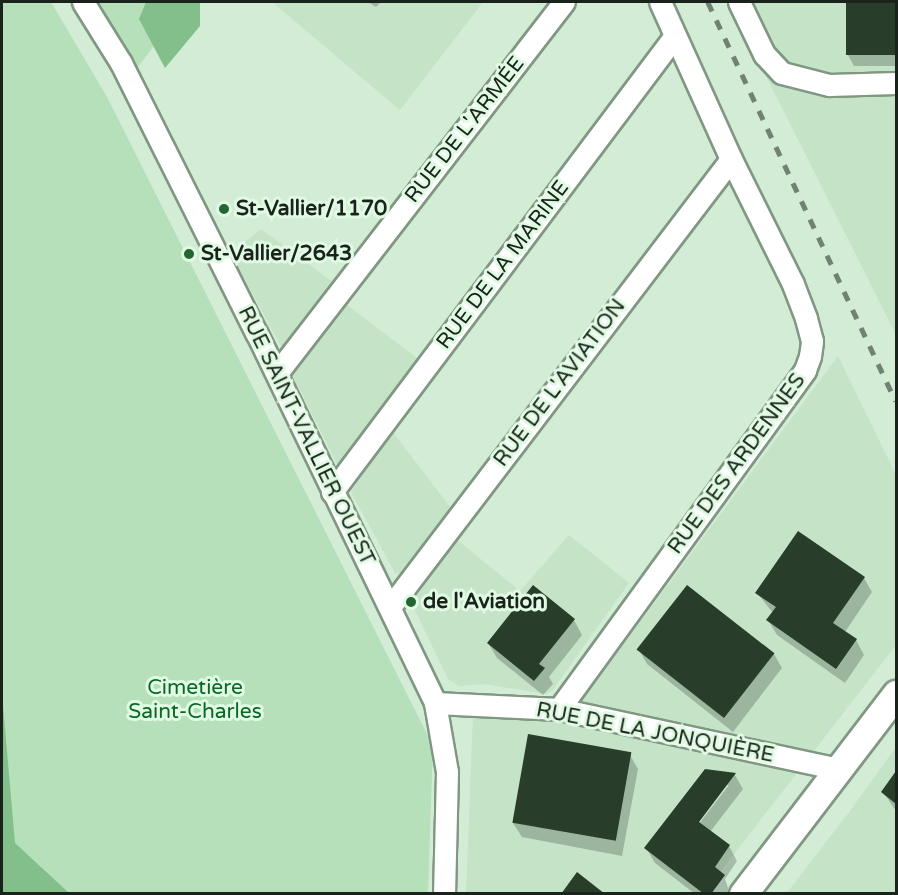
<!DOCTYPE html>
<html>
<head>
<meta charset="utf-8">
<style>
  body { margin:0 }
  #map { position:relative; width:898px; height:895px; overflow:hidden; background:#d3ecd6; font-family:"Varela Round",sans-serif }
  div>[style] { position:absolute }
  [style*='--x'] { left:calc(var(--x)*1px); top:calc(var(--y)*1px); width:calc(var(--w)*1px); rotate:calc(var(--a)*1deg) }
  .built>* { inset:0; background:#c4e3c7 }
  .green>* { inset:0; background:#b6e0ba }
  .forest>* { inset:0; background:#83bf8b }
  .shadow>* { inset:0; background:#0003 }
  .building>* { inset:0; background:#293d2b; transform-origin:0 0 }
  .roads { filter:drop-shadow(2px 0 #809782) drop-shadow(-2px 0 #809782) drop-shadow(0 2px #809782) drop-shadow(0 -2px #809782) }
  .minor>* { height:21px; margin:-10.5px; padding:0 10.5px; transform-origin:10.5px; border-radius:10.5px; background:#fff }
  .major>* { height:27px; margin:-13.5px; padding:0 13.5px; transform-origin:13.5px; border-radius:13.5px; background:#fff }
  .rail>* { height:4.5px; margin-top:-2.25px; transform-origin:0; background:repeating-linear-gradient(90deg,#718273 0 10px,transparent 0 20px) }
  .dots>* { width:16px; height:16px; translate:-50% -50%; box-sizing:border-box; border:3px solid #e0fae3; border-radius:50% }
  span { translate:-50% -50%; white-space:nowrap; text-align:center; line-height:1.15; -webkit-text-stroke:6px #e0fae3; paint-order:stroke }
  .street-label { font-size:21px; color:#1a231b }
  .poi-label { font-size:21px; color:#1a231b; font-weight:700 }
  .left { translate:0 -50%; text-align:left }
  .park-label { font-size:21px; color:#0a6827 }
  .frame { position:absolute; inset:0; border:3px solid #1a231b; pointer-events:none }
</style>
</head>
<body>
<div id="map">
  <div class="built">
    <i style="clip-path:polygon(272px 2px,483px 2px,400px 110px)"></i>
    <i style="clip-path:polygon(729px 2px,896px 2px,896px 335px)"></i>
    <i style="clip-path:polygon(261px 229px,334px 283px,282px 348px,231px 254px)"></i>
    <i style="clip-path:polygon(343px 302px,421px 361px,338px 466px,292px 374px)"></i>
    <i style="clip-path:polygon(838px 356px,896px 475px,896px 645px,704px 893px,466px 894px,473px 714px,583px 699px)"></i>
    <i style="clip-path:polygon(392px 431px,454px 512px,403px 574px,395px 573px,351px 492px)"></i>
    <i style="clip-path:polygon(569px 535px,629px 583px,552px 691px,546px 694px,484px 684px,459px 686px,448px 679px,412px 604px,456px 539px,520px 591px)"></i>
    <i style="clip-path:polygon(896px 747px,896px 893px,786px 894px,850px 811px)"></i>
  </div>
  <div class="green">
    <i style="clip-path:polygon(2px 2px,51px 2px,107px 97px,433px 746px,428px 893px,2px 894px)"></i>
    <i style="clip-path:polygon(83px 2px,187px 2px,129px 79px)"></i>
  </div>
  <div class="forest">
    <i style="clip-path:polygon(146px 2px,200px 2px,200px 26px,165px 68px,139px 19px)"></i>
    <i style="clip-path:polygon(2px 694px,15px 843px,69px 893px,2px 893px)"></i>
  </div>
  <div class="shadow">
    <i style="clip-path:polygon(368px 2px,381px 2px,376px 7px)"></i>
    <i style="clip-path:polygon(848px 2px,896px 2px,896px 66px,854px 66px,848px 55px)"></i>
    <i style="clip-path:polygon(864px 578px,872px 592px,845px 632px,856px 640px,864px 655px,845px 683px,777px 635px,768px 620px,773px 613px,757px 593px)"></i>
    <i style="clip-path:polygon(574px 620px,582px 635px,549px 677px,553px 684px,543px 695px,497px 658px,488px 643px)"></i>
    <i style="clip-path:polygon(639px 650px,774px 654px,782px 668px,733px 732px,647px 664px)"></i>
    <i style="clip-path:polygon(630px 755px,638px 769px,622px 856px,522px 837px,513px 823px)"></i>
    <i style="clip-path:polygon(evenodd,705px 770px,735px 775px,743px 789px,710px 832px,729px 846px,737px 861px,725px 879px,730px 894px,695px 894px,655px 863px,646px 848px,705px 770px,726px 785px,729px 785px,695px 829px,693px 827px,726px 785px)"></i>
    <i style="clip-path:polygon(896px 774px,896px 811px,883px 792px)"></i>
  </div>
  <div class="building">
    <i style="left:846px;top:2px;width:50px;height:53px"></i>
    <i style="clip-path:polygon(798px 531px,865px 577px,833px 623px,857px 639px,836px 669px,766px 620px,776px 607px,755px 593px)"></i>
    <i style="clip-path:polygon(533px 585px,575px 619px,539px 664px,545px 668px,534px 681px,487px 643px)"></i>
    <i style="left:687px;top:585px;width:111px;height:82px;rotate:38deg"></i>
    <i style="left:528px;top:734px;width:105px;height:90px;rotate:10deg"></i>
    <i style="clip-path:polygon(705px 769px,736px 773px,699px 822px,730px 845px,715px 867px,725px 875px,711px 894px,704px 894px,644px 848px)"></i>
    <i style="clip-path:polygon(896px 771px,896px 804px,881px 792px)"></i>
    <i style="clip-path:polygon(577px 872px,605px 894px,561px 894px)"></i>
  </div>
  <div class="roads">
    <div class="minor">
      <i style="--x:83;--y:2;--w:72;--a:58.1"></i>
      <i style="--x:121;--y:63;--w:303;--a:63.4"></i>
      <i style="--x:257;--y:334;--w:410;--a:64.2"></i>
      <i style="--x:435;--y:703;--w:70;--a:80.1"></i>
      <i style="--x:447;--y:772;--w:122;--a:91.4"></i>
      <i style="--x:739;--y:2;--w:58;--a:64.3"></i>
      <i style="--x:764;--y:54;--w:26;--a:47"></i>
      <i style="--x:782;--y:73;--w:49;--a:14.3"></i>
      <i style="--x:829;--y:85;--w:67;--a:-1.7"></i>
      <i style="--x:277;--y:373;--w:469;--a:-52.3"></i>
      <i style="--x:332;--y:492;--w:569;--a:-53.07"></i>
      <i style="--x:390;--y:607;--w:563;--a:-52.72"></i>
      <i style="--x:435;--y:703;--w:124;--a:2.8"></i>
      <i style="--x:559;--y:709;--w:286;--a:12.1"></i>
      <i style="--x:559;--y:709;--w:419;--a:-54"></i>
      <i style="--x:805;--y:370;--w:15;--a:-70"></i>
      <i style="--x:810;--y:356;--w:15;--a:-82"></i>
      <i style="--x:812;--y:341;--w:24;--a:-105"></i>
      <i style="--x:806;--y:318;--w:36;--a:-111"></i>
      <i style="--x:793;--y:284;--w:140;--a:-116.4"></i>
      <i style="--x:731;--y:159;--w:172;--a:-114.3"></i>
    </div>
    <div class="major">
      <i style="--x:743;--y:894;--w:252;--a:-52.6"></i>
    </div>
  </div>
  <div class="rail">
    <i style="--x:708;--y:2;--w:441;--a:64.8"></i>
  </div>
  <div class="dots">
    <i style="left:224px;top:209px;background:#236631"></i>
    <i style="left:189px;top:254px;background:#236631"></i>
    <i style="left:411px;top:602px;background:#236631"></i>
  </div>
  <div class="street-label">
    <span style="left:465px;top:130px;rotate:-52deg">RUE DE L'ARMÉE</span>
    <span style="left:503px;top:265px;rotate:-53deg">RUE DE LA MARINE</span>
    <span style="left:560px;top:383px;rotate:-53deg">RUE DE L'AVIATION</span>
    <span style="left:306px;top:436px;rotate:64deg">RUE SAINT-VALLIER OUEST</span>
    <span style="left:737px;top:464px;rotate:-54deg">RUE DES ARDENNES</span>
    <span style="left:655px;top:733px;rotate:11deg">RUE DE LA JONQUIÈRE</span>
  </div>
  <div class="poi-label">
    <span class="left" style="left:236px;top:209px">St-Vallier/1170</span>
    <span class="left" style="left:201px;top:254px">St-Vallier/2643</span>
    <span class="left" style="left:423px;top:602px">de l'Aviation</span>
  </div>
  <div class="park-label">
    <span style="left:195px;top:700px">Cimetière<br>Saint-Charles</span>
  </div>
  <div class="frame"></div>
</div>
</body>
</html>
